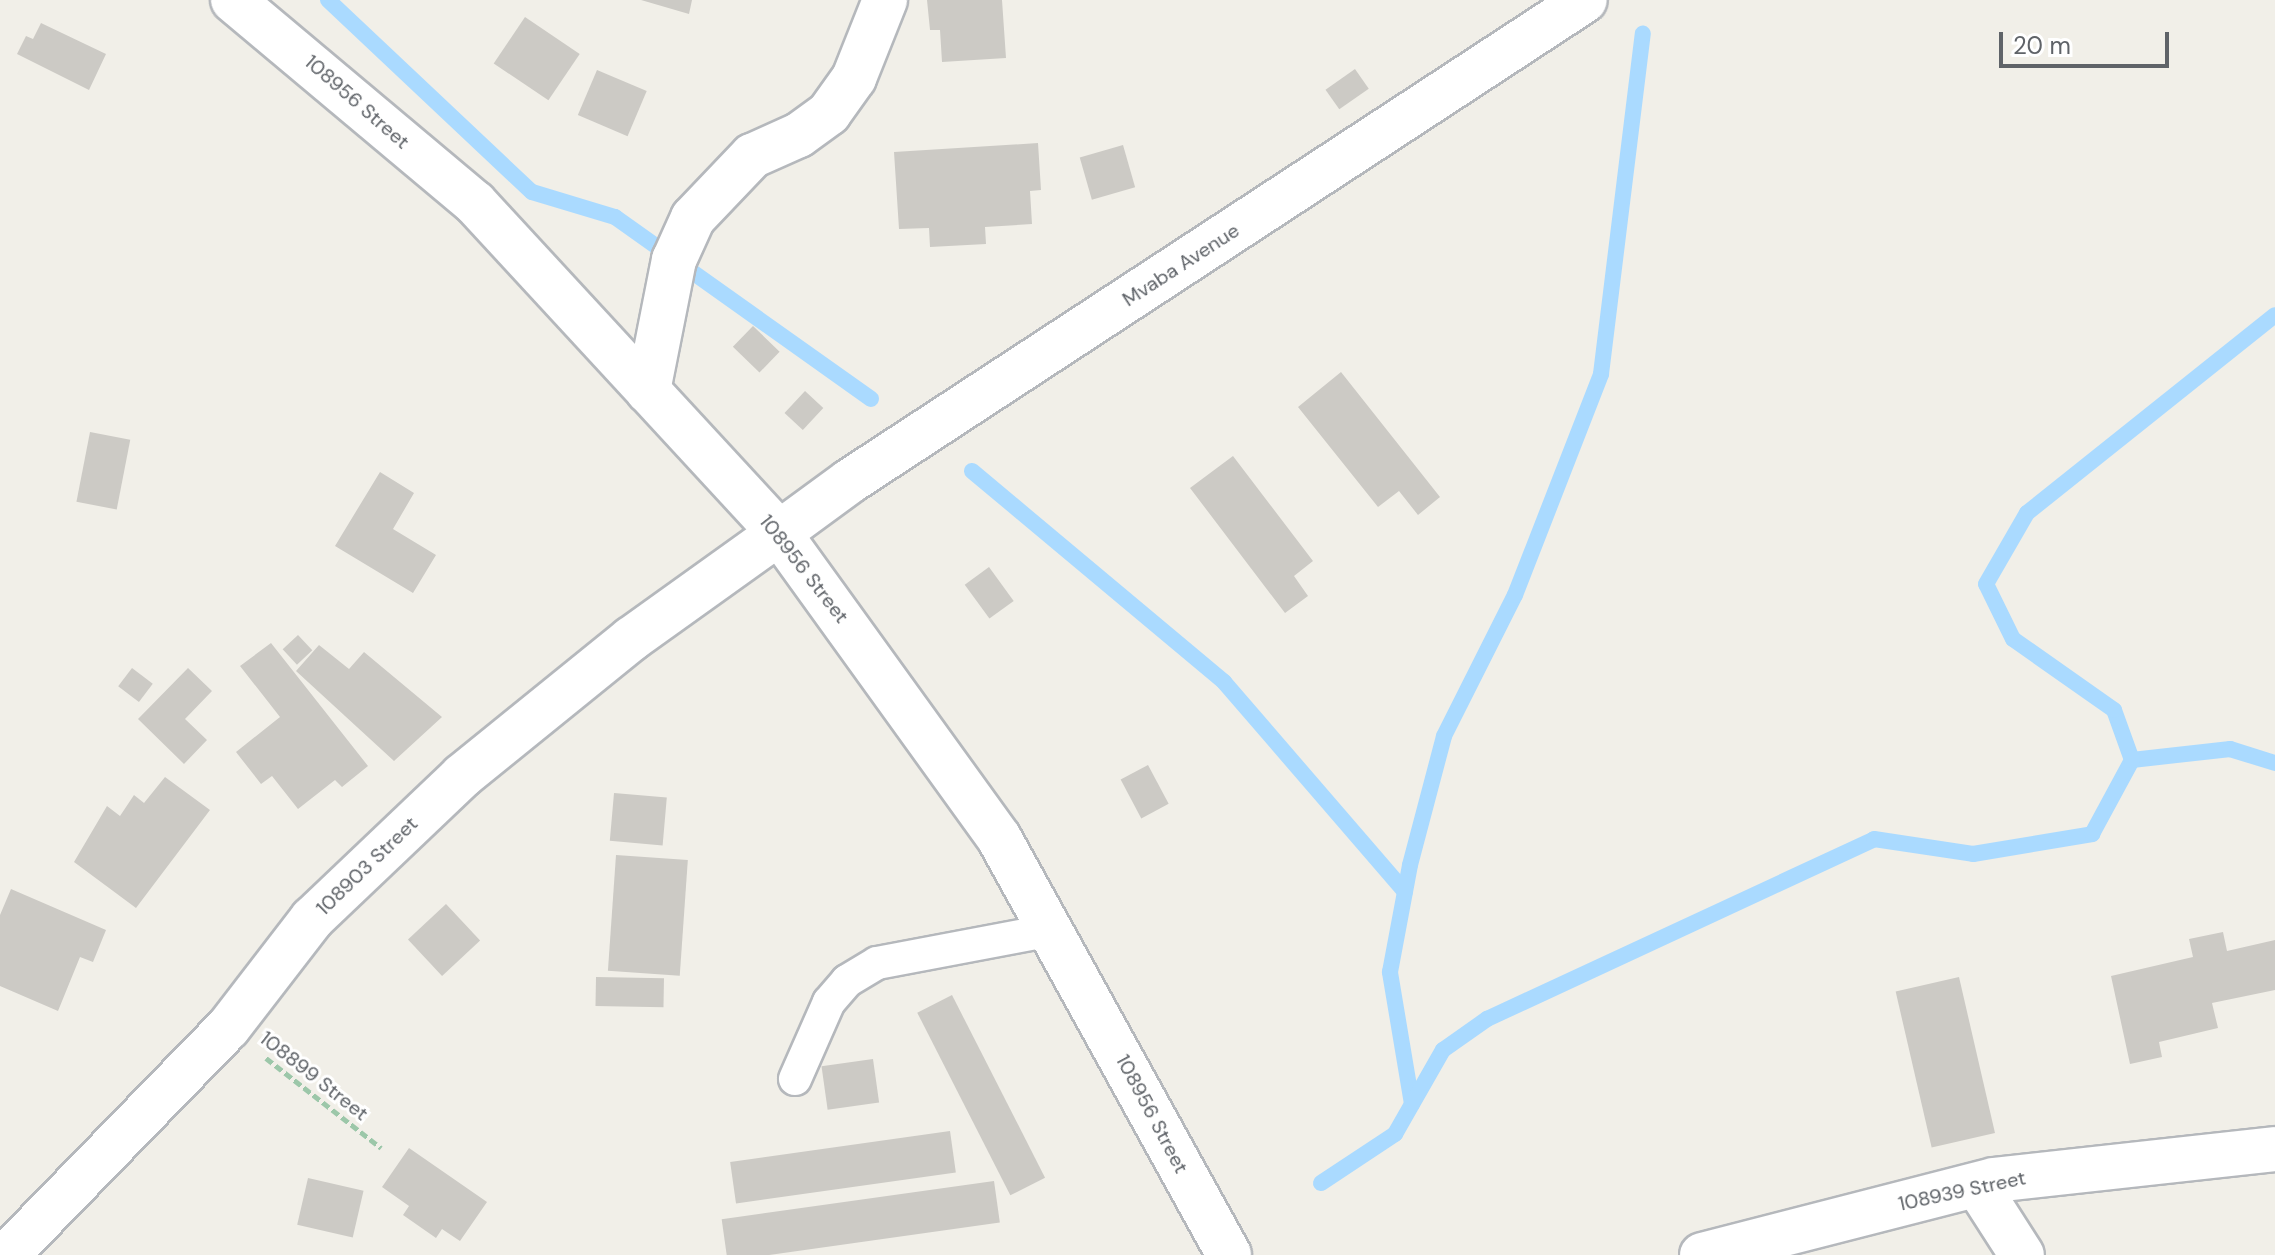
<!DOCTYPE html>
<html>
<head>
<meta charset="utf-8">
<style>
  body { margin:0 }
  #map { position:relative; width:2275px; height:1255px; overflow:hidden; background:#f1efe8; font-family:"DM Sans",sans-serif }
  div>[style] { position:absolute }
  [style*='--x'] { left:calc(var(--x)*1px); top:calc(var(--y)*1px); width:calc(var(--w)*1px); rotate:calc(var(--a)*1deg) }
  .stream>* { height:16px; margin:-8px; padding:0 8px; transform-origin:8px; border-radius:8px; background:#aadaff }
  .building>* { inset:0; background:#cccac5; transform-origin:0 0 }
  .path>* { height:5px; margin-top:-2.5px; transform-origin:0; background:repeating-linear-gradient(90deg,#9cc7a9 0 8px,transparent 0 12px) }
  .roads { filter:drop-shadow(2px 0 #b5b8bc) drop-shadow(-2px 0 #b5b8bc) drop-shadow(0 2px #b5b8bc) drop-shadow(0 -2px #b5b8bc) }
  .service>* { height:32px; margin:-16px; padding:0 16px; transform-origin:16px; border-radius:16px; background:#fff }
  .minor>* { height:44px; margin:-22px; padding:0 22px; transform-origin:22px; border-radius:22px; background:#fff }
  .tertiary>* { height:44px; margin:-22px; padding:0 22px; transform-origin:22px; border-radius:22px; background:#fff }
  span { translate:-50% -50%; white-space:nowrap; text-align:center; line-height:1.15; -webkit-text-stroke:6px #fff; paint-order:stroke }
  .street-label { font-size:20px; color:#5f6368 }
  .scale { position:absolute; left:1999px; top:32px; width:170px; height:36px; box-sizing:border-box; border:4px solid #5f6368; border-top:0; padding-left:10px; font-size:24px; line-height:28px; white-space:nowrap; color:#5f6368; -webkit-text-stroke:6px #fff; paint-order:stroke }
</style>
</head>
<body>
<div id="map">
  <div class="stream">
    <i style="--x:328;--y:0;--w:280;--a:43.3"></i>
    <i style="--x:532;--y:192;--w:87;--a:16.8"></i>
    <i style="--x:615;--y:217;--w:314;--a:35.4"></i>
    <i style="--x:972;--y:471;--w:329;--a:39.9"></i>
    <i style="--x:1224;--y:682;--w:277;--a:49.2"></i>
    <i style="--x:2132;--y:760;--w:99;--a:-6.4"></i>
    <i style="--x:2230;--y:749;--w:47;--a:17.3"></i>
    <i style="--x:1412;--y:1104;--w:134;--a:-99.5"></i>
    <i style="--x:1390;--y:972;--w:109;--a:-79.4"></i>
    <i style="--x:1410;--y:865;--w:133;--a:-75.2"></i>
    <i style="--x:1444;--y:736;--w:158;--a:-63.3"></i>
    <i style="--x:1515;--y:595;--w:237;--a:-68.7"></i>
    <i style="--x:1601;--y:374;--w:343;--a:-83"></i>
    <i style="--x:1321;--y:1183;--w:89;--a:-33.5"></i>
    <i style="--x:1395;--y:1134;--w:97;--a:-60.3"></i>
    <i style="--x:1443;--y:1050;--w:54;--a:-35.2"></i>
    <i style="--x:1487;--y:1019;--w:427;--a:-24.9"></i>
    <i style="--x:1874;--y:839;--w:100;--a:8.6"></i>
    <i style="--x:1973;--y:854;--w:121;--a:-9.5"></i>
    <i style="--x:2092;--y:834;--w:84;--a:-61.6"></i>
    <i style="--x:2132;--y:760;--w:53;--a:-109.8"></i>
    <i style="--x:2114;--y:710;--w:123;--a:-144.9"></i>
    <i style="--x:2013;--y:639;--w:61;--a:-116.1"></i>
    <i style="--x:1986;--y:584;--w:82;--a:-60"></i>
    <i style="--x:2027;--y:513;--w:317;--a:-38.6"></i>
  </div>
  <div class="building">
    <i style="clip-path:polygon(641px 0,692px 0,689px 14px)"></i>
    <i style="clip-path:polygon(927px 0,1002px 0,1006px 58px,942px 62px,940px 30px,930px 30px)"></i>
    <i style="left:525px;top:17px;width:66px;height:56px;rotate:34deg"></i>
    <i style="clip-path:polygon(41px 23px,106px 54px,89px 90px,17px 54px,26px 36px,33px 39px)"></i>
    <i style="left:1355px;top:69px;width:24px;height:36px;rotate:55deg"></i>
    <i style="left:597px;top:70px;width:54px;height:49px;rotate:23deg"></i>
    <i style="clip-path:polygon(1038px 143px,1041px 190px,1030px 191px,1032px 224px,985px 227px,986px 244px,930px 247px,929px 228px,899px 229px,894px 152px)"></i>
    <i style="left:1123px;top:145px;width:44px;height:45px;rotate:74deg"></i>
    <i style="left:753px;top:326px;width:37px;height:29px;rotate:44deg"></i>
    <i style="clip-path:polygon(1341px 372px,1440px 497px,1418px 515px,1399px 491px,1378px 507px,1298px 407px)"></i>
    <i style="left:805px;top:391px;width:25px;height:30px;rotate:43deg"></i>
    <i style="left:90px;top:432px;width:41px;height:71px;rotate:11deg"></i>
    <i style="clip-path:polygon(1233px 456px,1313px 561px,1294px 576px,1308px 596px,1285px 613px,1190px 488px)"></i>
    <i style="clip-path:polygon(380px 472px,414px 493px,393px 529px,436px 555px,413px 593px,335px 546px)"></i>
    <i style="left:989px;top:567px;width:42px;height:30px;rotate:54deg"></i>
    <i style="left:298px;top:635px;width:21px;height:21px;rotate:47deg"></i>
    <i style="clip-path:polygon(271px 643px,368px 766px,342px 787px,335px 780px,298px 809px,272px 776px,261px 784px,236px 752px,280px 717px,240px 666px)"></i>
    <i style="clip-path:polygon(319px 645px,349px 669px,364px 652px,442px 717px,394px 761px,296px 671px)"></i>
    <i style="left:132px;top:668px;width:26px;height:23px;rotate:37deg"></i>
    <i style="clip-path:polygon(188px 668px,212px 691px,185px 719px,207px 740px,184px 764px,138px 719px)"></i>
    <i style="left:1148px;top:765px;width:44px;height:31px;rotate:62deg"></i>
    <i style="clip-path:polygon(165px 777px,210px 810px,136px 908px,74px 862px,107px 806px,120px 816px,134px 795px,144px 803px)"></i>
    <i style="left:614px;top:793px;width:53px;height:48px;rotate:5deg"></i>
    <i style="left:616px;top:855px;width:72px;height:116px;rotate:4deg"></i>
    <i style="clip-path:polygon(11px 889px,106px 930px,93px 962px,80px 957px,58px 1011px,0 986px,0 915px)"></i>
    <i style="left:446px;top:904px;width:50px;height:52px;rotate:47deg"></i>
    <i style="clip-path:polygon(2223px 932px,2227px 951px,2275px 940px,2275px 990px,2212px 1003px,2218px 1028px,2159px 1042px,2162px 1057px,2130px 1064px,2111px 976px,2193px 957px,2189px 939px)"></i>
    <i style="left:596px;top:977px;width:68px;height:29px;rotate:1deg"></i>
    <i style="left:1959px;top:977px;width:160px;height:65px;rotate:77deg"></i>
    <i style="left:952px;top:995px;width:205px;height:39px;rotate:63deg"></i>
    <i style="left:873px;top:1059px;width:44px;height:52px;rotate:82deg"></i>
    <i style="left:950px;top:1131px;width:42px;height:222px;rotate:82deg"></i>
    <i style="clip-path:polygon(409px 1148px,487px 1202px,460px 1241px,442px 1229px,436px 1238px,403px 1215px,409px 1206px,382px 1187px)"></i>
    <i style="left:308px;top:1178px;width:57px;height:48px;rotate:13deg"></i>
    <i style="left:994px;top:1181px;width:42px;height:275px;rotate:82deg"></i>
  </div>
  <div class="path">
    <i style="--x:266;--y:1058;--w:146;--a:38"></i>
  </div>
  <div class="roads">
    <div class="service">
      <i style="--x:795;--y:1079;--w:84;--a:-66.2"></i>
      <i style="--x:829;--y:1002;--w:28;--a:-49"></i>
      <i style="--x:847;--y:981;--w:35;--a:-31"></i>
      <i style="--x:877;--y:963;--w:178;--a:-10.7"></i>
    </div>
    <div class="minor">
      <i style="--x:648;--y:391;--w:134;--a:-78.8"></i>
      <i style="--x:674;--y:260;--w:46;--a:-65.7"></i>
      <i style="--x:693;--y:218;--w:86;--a:-46.4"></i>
      <i style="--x:752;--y:156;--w:51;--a:-24.1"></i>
      <i style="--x:799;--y:135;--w:37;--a:-36"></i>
      <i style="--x:829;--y:113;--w:43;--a:-54.5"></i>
      <i style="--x:854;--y:78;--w:84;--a:-68.3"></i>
      <i style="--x:1977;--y:1185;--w:83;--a:57.3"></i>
      <i style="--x:7;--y:1255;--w:317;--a:-45.8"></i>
      <i style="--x:228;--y:1028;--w:138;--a:-52.4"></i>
      <i style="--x:312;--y:919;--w:207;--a:-43.6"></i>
      <i style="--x:462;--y:776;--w:218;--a:-39"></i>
      <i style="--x:631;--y:639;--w:182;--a:-35.6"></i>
      <i style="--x:1702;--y:1255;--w:301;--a:-14.4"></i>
      <i style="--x:1994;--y:1180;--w:283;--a:-6.3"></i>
    </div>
    <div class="tertiary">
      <i style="--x:233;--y:0;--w:316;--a:40"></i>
      <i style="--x:475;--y:203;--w:449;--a:47.3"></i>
      <i style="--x:779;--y:533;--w:376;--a:54.2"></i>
      <i style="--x:999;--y:838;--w:476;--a:61.1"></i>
      <i style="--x:779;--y:533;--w:88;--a:-36.2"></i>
      <i style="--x:850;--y:481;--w:878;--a:-33.2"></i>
    </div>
  </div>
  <div class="street-label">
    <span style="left:357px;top:102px;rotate:41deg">108956 Street</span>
    <span style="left:1181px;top:265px;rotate:-33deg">Mvaba Avenue</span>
    <span style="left:804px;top:569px;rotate:52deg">108956 Street</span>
    <span style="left:367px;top:866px;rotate:-44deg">108903 Street</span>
    <span style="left:314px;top:1076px;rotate:38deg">108899 Street</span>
    <span style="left:1152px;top:1114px;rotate:62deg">108956 Street</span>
    <span style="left:1962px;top:1191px;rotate:-12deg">108939 Street</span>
  </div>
  <div class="scale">20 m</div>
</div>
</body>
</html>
